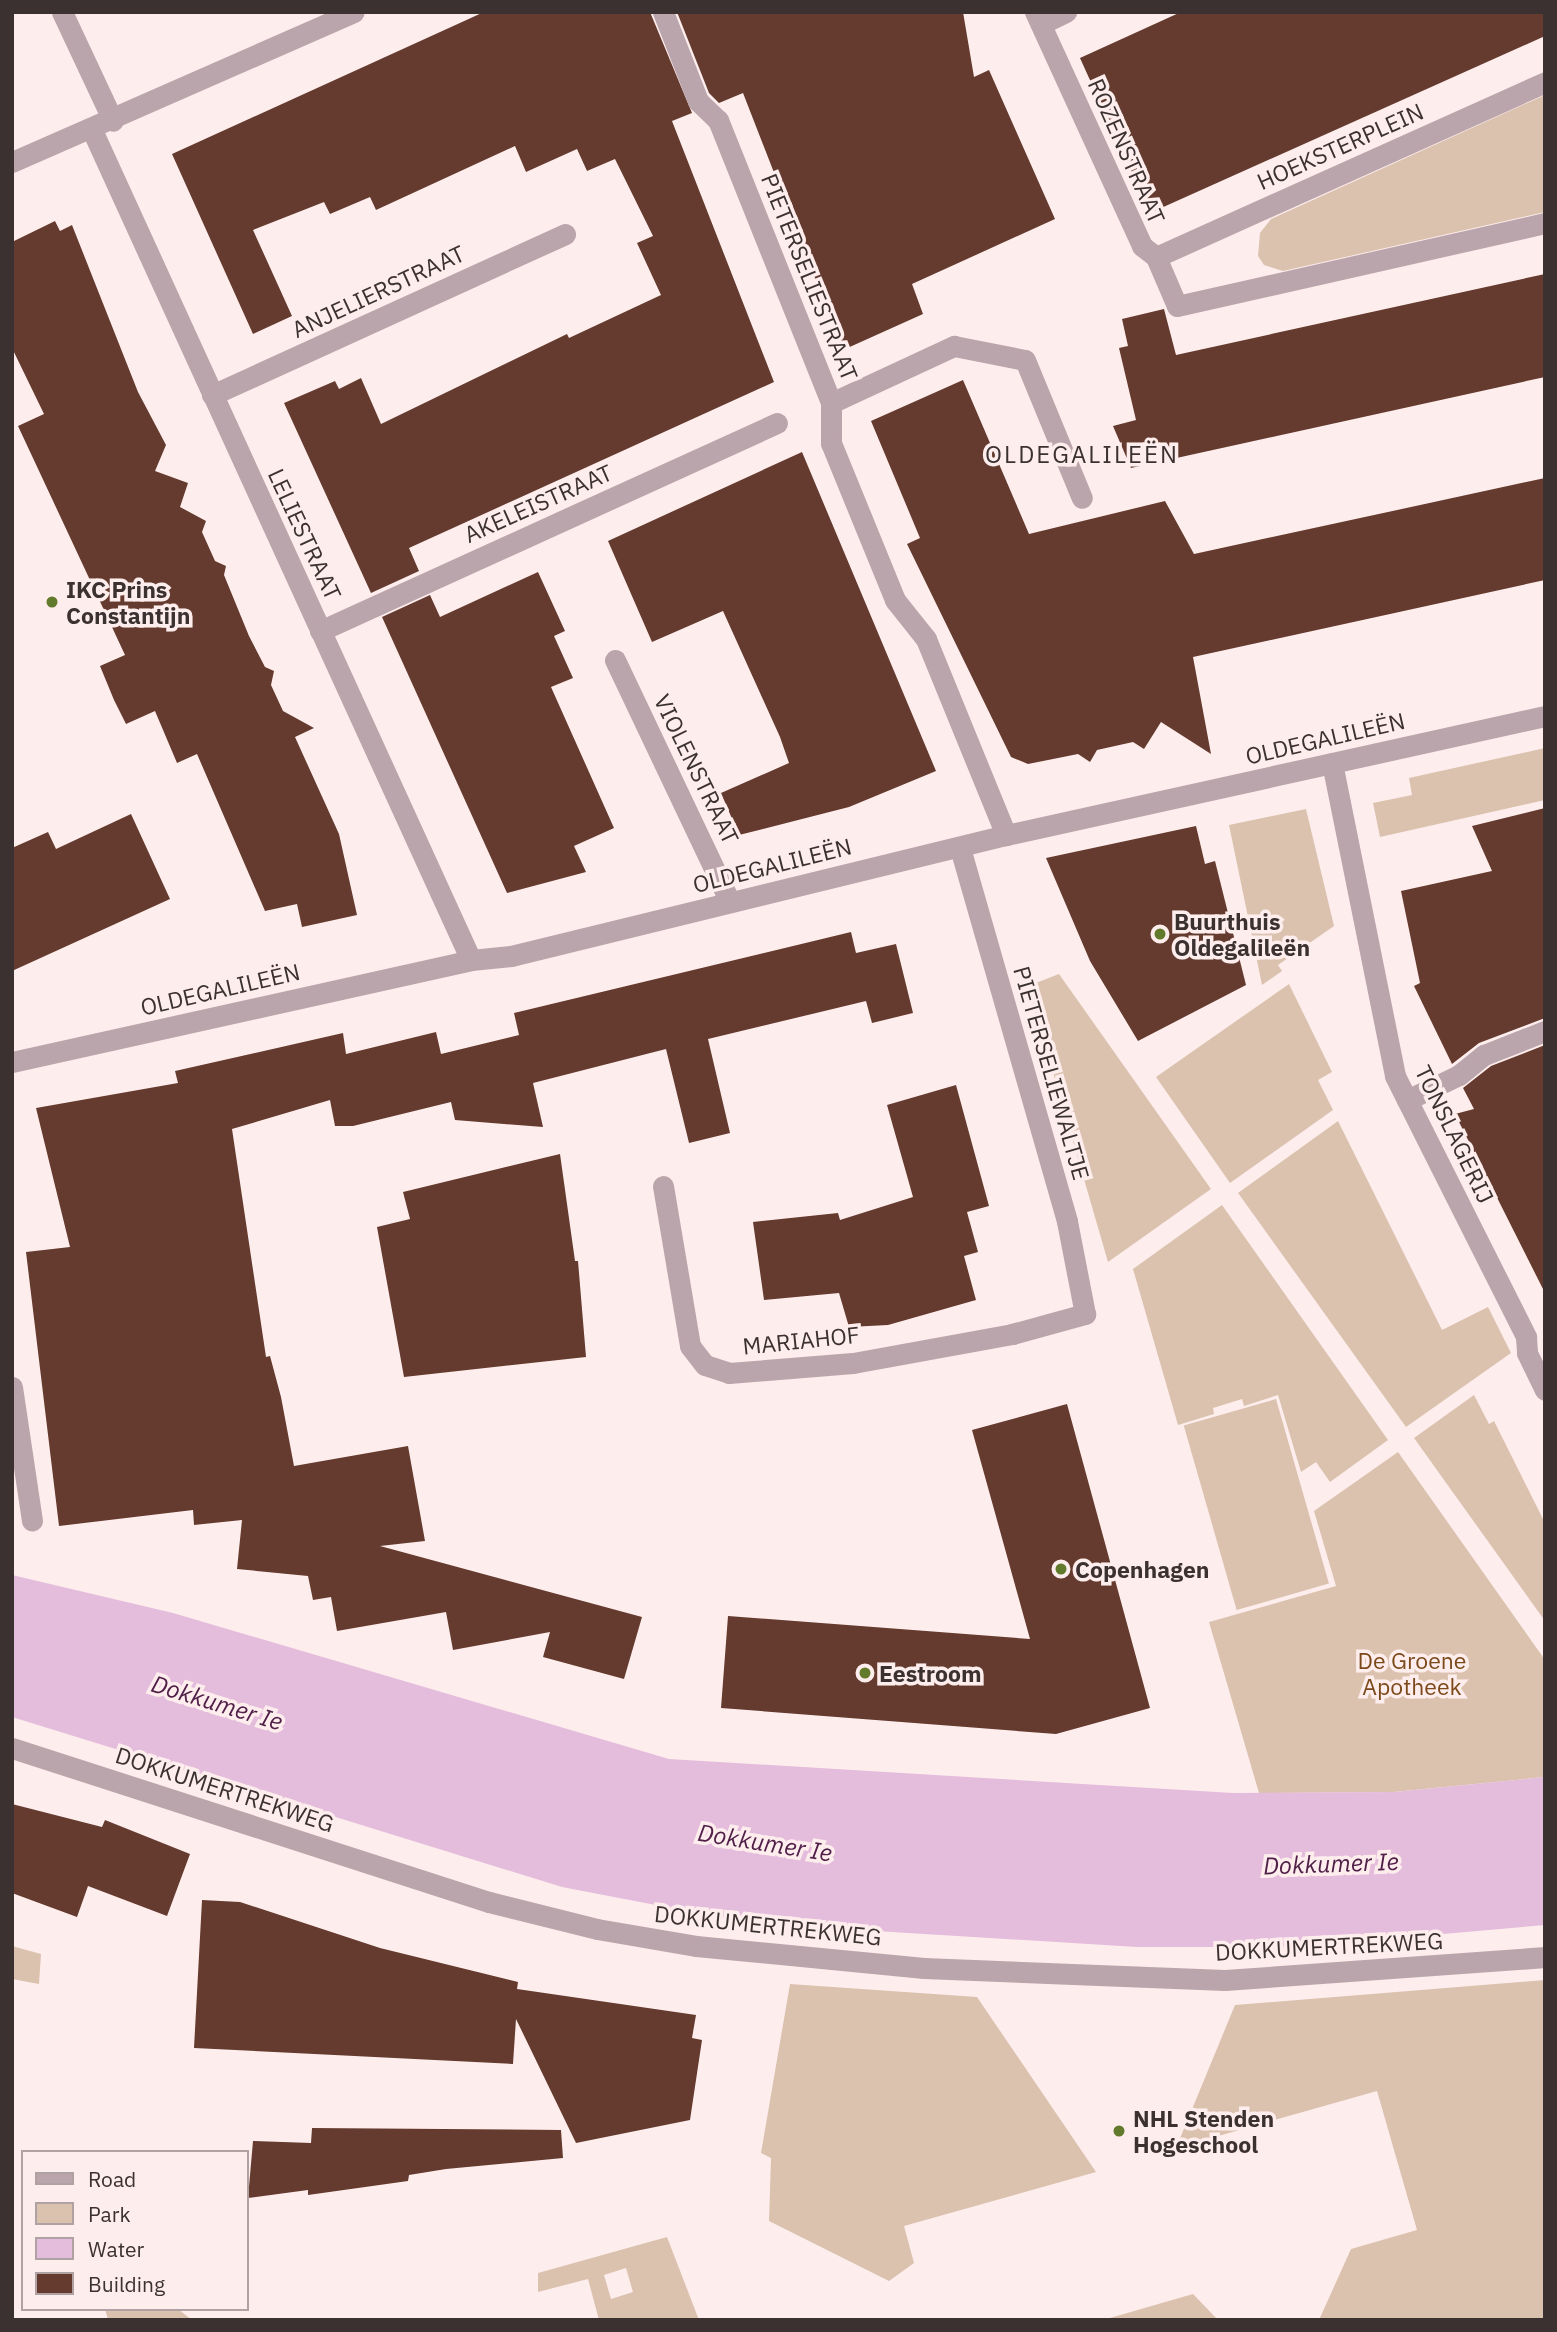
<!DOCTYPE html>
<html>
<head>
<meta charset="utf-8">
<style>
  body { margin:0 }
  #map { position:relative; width:1557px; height:2332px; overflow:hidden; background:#feeded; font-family:"IBM Plex Sans",sans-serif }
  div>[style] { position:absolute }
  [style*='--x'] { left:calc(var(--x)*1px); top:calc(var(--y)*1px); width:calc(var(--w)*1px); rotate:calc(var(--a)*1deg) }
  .green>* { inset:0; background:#dbc2af; transform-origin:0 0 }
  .water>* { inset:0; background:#e4bcdc }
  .building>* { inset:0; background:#643b2e }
  .street>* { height:21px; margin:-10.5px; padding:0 10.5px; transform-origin:10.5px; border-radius:10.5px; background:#bba5ac }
  .dots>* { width:19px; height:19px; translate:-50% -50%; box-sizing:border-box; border:4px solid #feeded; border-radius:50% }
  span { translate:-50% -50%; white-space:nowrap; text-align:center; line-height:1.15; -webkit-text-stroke:7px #feeded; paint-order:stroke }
  .street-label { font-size:23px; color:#3c3131 }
  .poi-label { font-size:23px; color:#3c3131; font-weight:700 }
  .left { translate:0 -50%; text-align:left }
  .park-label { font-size:23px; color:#7c491a }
  .neighbourhood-label { font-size:24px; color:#3c3131; letter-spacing:2px }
  .water-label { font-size:24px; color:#502049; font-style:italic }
  .frame { position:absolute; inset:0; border:14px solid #3c3131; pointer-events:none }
  .legend { position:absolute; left:21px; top:2150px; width:228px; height:161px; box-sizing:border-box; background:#feeded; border:2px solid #b0a2a2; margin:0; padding:9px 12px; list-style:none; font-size:21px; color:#3c3131 }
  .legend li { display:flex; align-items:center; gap:14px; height:35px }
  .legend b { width:35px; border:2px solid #b0a2a2 }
</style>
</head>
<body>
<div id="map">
  <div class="green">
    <i style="clip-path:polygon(1545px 95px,1545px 212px,1283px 271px,1264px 265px,1258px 256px,1260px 233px,1271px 219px)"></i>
    <i style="clip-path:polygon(1545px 748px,1545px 800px,1380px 837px,1373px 803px,1412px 795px,1409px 778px)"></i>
    <i style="clip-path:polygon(1306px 809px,1334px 926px,1278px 965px,1282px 971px,1262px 985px,1229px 825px)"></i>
    <i style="clip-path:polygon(1059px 974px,1211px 1189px,1108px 1262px,1028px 986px)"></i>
    <i style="clip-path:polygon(1289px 984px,1332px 1072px,1318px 1080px,1333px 1110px,1230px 1183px,1156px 1077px)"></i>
    <i style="clip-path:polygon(1338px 1121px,1442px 1330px,1488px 1307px,1511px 1353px,1406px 1427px,1238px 1193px)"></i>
    <i style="clip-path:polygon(1222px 1205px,1388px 1440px,1330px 1482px,1316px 1462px,1301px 1472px,1278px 1395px,1244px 1406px,1242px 1399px,1213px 1408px,1214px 1414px,1178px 1425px,1133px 1269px)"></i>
    <i style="clip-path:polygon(1474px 1395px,1489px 1424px,1494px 1421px,1545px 1523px,1545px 1621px,1414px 1438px)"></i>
    <i style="left:1276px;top:1399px;width:192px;height:96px;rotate:74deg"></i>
    <i style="clip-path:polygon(1398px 1452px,1545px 1660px,1545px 1777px,1394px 1792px,1259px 1793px,1209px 1622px,1336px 1586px,1314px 1511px)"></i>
    <i style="clip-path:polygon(12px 1946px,41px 1954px,39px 1984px,12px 1979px)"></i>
    <i style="clip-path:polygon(1545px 1980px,1545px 2320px,1319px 2320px,1351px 2249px,1417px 2230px,1377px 2091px,1176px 2148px,1235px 2005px)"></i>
    <i style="clip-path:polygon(790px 1984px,977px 1997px,1096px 2172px,904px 2226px,914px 2263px,889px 2281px,769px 2221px,771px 2158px,761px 2153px)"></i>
    <i style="clip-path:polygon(evenodd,667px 2237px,699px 2320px,599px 2320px,588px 2279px,538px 2292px,538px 2273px,667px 2237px,626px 2268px,633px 2292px,611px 2299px,604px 2275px,626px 2268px)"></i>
    <i style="clip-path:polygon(1193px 2294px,1218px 2320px,1103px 2320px)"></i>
    <i style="clip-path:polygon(105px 2309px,178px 2309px,192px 2320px,108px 2320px)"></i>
  </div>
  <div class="water">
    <i style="clip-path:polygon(12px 1575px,173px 1613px,669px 1759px,1233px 1793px,1394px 1792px,1545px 1777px,1545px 1925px,1294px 1947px,1137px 1947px,794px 1926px,718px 1917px,562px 1887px,12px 1717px)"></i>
  </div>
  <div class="building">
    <i style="clip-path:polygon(484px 12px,650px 12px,692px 113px,672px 121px,774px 382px,409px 548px,419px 571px,371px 593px,284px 403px,335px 381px,339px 389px,361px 378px,381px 424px,567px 334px,569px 338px,661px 295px,637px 243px,653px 236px,615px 159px,587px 171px,577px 149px,526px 172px,515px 146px,376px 210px,370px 197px,330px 214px,324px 202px,253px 230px,292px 316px,253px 334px,172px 154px)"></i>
    <i style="clip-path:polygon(677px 12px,963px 12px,974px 77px,989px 70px,1055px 219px,912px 284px,923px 314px,843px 350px,743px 93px,719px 103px,709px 93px)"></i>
    <i style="clip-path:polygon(1181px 12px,1545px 12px,1545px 36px,1150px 213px,1080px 58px)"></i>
    <i style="clip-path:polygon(55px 221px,60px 231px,72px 225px,138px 392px,166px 445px,155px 471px,188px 483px,180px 507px,206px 521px,202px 532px,215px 561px,226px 566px,224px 575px,249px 636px,265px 667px,274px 671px,271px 685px,283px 711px,314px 728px,295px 737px,339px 834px,357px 915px,302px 927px,297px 904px,265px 911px,197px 754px,177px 763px,155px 711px,126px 724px,114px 700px,100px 666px,125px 655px,18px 426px,44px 414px,12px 348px,12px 242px)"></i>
    <i style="clip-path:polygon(1545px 274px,1545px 377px,1131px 468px,1113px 426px,1136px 420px,1119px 348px,1128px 346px,1122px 319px,1164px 309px,1176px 355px)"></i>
    <i style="clip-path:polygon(963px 380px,1029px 534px,1165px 501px,1194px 554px,1545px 478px,1545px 580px,1193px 657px,1211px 754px,1161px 722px,1144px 749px,1133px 742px,1097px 750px,1090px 762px,1078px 754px,1028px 764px,1011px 757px,907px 544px,920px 538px,871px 421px)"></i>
    <i style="clip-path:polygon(802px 452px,936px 771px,849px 807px,739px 835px,721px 793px,789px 763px,780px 737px,723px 611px,652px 642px,608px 541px)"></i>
    <i style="clip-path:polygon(538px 572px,565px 631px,554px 636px,573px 678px,551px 687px,614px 828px,574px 846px,586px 872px,507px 893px,382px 617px,430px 595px,440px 617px)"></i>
    <i style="clip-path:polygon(1545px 808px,1545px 1018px,1479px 1043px,1452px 1064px,1414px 986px,1420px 983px,1401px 891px,1492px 871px,1472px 826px)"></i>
    <i style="clip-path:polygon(131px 814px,170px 899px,12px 971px,12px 848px,48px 832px,56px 849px)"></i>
    <i style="clip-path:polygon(1196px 826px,1205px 864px,1215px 861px,1246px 985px,1138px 1041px,1090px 961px,1046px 858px)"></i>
    <i style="clip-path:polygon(851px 932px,856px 953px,896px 944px,913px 1013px,872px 1023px,866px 1001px,708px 1039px,730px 1133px,689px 1143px,666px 1049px,533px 1083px,543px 1127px,455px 1120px,451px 1102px,353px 1126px,335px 1126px,330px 1100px,232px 1129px,266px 1357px,270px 1356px,281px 1397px,294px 1466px,408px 1446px,425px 1541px,380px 1546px,642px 1617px,624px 1679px,543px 1657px,550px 1632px,453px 1650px,446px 1612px,337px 1631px,331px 1597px,313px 1600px,308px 1576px,237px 1569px,242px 1520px,194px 1525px,193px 1510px,59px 1526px,26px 1252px,70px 1247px,36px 1108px,178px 1083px,175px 1071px,343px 1033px,346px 1054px,436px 1032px,441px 1054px,519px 1035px,514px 1013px)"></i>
    <i style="clip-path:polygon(1545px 1045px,1545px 1293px,1455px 1114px,1474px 1109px,1463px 1088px,1491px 1066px)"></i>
    <i style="clip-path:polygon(956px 1085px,989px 1206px,967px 1212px,978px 1252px,964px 1256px,976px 1300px,888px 1325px,849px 1327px,839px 1293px,764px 1300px,753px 1222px,838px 1213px,840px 1220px,913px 1197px,887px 1105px)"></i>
    <i style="clip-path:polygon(560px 1154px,575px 1261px,578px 1261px,586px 1357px,404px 1377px,377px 1227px,410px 1219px,403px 1192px)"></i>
    <i style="clip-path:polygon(1067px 1404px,1150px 1708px,1056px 1734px,721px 1708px,728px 1616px,1030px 1639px,972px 1430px)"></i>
    <i style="clip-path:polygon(12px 1804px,102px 1827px,105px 1820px,190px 1854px,167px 1916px,88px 1886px,77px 1917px,12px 1893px)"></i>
    <i style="clip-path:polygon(202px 1900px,240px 1902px,380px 1948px,518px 1982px,517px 1989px,696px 2015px,692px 2038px,702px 2040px,690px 2120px,576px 2143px,516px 2019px,513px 2064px,194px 2048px)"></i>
    <i style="clip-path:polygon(312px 2128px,561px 2130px,563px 2158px,446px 2169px,409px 2175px,408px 2181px,308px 2195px,308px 2190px,248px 2198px,253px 2141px,311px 2143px)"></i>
  </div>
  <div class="street">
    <i style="--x:62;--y:12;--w:120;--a:64.9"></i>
    <i style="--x:663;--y:12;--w:96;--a:68.5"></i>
    <i style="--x:698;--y:101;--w:28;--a:44"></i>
    <i style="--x:718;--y:120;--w:305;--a:68.2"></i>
    <i style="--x:831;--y:403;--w:40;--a:90"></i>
    <i style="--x:831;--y:443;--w:170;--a:67.8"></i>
    <i style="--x:895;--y:600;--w:50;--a:51.5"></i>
    <i style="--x:926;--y:639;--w:212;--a:67.8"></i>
    <i style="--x:1035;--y:12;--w:257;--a:65.4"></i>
    <i style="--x:1142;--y:246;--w:18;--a:38"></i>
    <i style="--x:1156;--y:257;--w:53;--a:66.8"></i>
    <i style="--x:1177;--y:306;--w:377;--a:-12.7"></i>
    <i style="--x:1041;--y:24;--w:28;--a:-26"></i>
    <i style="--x:92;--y:130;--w:912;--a:65.46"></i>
    <i style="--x:12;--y:162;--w:373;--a:-23.7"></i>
    <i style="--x:1156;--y:257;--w:427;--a:-24.2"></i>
    <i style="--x:212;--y:395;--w:388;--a:-24.5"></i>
    <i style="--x:831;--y:403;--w:136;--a:-24.9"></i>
    <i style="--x:954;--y:346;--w:72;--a:11.2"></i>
    <i style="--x:1025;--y:360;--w:149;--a:67.6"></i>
    <i style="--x:320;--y:631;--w:502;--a:-24.47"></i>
    <i style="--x:615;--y:660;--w:268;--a:64.6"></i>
    <i style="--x:1332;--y:763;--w:319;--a:78.6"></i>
    <i style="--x:1395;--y:1076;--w:292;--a:63.3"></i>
    <i style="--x:1526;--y:1337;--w:16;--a:86"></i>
    <i style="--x:1527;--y:1353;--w:41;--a:64.1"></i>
    <i style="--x:12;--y:1062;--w:470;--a:-12.5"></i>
    <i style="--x:471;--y:960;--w:40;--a:-5.7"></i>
    <i style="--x:511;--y:956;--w:510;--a:-13.74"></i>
    <i style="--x:1006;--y:835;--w:552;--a:-12.45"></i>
    <i style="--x:1407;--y:1100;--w:58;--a:-25.7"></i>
    <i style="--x:1459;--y:1075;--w:32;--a:-39"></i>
    <i style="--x:1484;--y:1055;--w:66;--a:-21.5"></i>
    <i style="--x:663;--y:1186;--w:162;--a:80.4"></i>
    <i style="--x:690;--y:1346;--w:24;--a:52"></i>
    <i style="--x:705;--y:1365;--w:25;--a:18"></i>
    <i style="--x:729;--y:1373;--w:124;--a:-4.6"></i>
    <i style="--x:853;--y:1363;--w:162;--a:-10.3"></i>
    <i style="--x:1012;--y:1334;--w:76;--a:-15.3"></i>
    <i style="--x:1085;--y:1314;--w:95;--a:-101"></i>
    <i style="--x:1067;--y:1221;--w:388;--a:-106"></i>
    <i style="--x:12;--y:1387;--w:135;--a:81.5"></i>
    <i style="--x:12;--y:1748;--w:501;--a:17.89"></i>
    <i style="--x:489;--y:1902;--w:111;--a:14"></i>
    <i style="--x:597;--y:1929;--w:100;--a:9.7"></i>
    <i style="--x:696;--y:1946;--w:229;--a:5.5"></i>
    <i style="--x:924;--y:1968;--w:301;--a:2.3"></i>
    <i style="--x:1225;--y:1980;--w:321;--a:-4.1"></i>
  </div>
  <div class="dots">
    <i style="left:52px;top:602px;background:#627a2c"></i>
    <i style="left:1160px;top:934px;background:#627a2c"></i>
    <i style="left:1061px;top:1569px;background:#627a2c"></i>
    <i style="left:865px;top:1673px;background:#627a2c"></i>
    <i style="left:1119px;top:2131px;background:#627a2c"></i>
  </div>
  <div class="street-label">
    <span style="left:1340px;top:146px;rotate:-24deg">HOEKSTERPLEIN</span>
    <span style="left:1127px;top:151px;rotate:66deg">ROZENSTRAAT</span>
    <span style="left:810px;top:277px;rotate:68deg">PIETERSELIESTRAAT</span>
    <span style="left:378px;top:291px;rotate:-25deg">ANJELIERSTRAAT</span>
    <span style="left:538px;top:503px;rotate:-24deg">AKELEISTRAAT</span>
    <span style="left:305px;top:534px;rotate:65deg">LELIESTRAAT</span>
    <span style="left:1325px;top:738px;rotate:-13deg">OLDEGALILEËN</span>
    <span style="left:697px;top:769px;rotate:64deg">VIOLENSTRAAT</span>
    <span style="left:772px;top:865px;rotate:-14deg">OLDEGALILEËN</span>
    <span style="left:220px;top:989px;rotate:-13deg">OLDEGALILEËN</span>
    <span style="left:1052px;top:1073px;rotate:74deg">PIETERSELIEWALTJE</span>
    <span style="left:1455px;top:1134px;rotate:64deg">TONSLAGERIJ</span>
    <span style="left:801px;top:1340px;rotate:-6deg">MARIAHOF</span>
    <span style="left:225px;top:1789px;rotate:18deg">DOKKUMERTREKWEG</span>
    <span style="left:768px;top:1925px;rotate:6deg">DOKKUMERTREKWEG</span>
    <span style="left:1329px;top:1946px;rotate:-3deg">DOKKUMERTREKWEG</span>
  </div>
  <div class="poi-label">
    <span class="left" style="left:66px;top:602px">IKC Prins<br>Constantijn</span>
    <span class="left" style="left:1174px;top:934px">Buurthuis<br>Oldegalileën</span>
    <span class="left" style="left:1075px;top:1569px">Copenhagen</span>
    <span class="left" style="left:879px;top:1673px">Eestroom</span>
    <span class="left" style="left:1133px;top:2131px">NHL Stenden<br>Hogeschool</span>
  </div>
  <div class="park-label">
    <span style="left:1412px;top:1673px">De Groene<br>Apotheek</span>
  </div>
  <div class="neighbourhood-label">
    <span style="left:1082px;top:455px">OLDEGALILEËN</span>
  </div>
  <div class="water-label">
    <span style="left:217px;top:1703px;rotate:17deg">Dokkumer Ie</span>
    <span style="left:765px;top:1843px;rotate:9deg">Dokkumer Ie</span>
    <span style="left:1331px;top:1864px;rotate:-2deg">Dokkumer Ie</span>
  </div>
  <div class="frame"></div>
  <ul class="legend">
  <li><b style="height:9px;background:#bba5ac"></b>Road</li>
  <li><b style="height:19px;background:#dbc2af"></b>Park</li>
  <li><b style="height:19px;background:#e4bcdc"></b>Water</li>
  <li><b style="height:19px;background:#643b2e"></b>Building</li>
  </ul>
</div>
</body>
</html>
